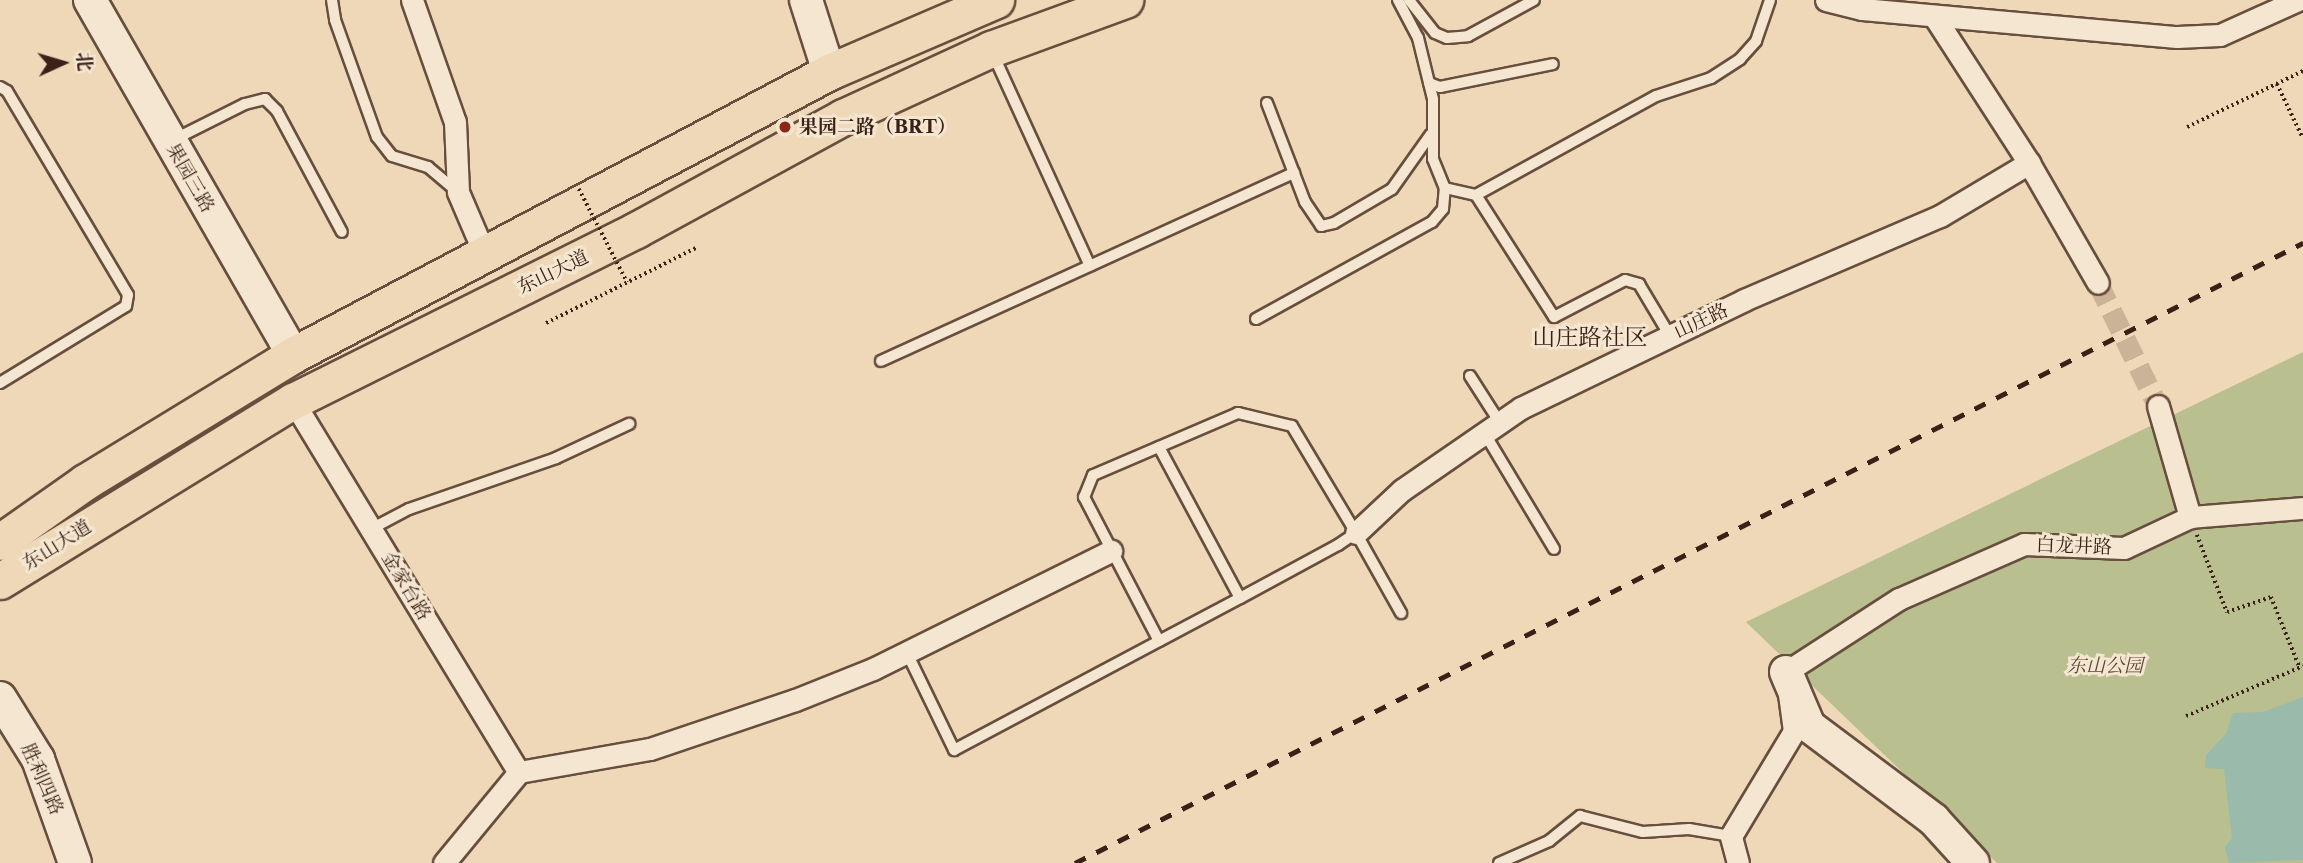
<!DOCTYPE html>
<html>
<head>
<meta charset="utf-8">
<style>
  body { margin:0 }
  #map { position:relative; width:2303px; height:863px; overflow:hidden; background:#eed8b7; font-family:"Libre Caslon Text","Noto Serif SC",serif }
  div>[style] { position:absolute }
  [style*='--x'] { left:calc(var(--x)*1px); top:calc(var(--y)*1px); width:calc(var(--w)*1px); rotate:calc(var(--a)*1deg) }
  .green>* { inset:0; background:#b9bf8e }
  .water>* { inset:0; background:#9abaab }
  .street-tunnel>* { height:21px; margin-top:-10.5px; transform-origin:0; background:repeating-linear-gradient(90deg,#cab397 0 21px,transparent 0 31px) }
  .path>* { height:3.5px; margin-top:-1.75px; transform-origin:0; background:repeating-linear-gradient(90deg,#3a2016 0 2px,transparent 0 5.5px) }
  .roads { filter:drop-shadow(2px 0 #674e3e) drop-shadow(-2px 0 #674e3e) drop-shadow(0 2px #674e3e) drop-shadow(0 -2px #674e3e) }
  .lane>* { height:10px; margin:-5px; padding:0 5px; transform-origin:5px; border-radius:5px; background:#f4e6d0 }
  .street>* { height:21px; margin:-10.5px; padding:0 10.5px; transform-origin:10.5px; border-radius:10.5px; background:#f4e6d0 }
  .secondary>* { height:32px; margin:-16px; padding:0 16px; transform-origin:16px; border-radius:16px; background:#f4e6d0 }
  .primary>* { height:35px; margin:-17.5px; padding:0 17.5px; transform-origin:17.5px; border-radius:17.5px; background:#eed8b7 }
  .rail>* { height:5px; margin-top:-2.5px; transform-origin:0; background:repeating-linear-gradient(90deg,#3a2016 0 12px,transparent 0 24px) }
  .path-bridge>* { height:3.5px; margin-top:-1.75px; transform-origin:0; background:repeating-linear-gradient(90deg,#3a2016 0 2px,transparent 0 5.5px) }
  .dots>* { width:19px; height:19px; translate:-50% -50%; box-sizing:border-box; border:4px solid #f4e6d0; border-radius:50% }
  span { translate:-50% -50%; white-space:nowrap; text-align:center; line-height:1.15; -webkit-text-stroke:6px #f4e6d0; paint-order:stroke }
  .poi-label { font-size:19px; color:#3a2016; font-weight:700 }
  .left { translate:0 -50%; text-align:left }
  .street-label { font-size:19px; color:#3a2016 }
  .park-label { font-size:19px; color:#5a4834; font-style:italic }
  .quarter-label { font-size:23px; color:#3a2016 }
  .north { position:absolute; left:28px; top:28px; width:70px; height:70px; -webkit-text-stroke:5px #f4e6d0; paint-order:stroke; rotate:86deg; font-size:19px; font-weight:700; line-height:28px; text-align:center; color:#3a2016 }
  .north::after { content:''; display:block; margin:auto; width:24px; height:32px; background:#3a2016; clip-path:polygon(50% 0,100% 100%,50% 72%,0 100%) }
</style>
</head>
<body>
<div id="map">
  <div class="green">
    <i style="clip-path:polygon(2303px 352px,2303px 863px,1997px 863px,1746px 622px)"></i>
  </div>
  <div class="water">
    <i style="clip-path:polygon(2303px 697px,2303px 860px,2229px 863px,2225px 847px,2232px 838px,2224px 769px,2205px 768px,2206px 755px,2226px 734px,2233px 713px,2263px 712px)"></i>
  </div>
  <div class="street-tunnel">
    <i style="--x:2098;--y:283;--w:137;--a:64"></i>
  </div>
  <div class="path">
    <i style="--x:2277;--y:84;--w:60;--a:64.3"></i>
    <i style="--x:2187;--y:127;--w:129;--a:-25.8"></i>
    <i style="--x:546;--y:323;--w:168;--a:-26.6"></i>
    <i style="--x:2197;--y:535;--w:83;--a:68.7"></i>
    <i style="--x:2227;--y:612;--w:46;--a:-18.8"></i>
    <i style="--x:2271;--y:597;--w:77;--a:67.8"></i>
    <i style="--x:2186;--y:716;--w:127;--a:-23.1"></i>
  </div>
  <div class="roads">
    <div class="lane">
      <i style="--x:332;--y:0;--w:20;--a:81"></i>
      <i style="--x:335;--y:20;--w:124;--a:70.3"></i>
      <i style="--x:377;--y:137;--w:24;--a:52"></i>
      <i style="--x:392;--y:156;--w:38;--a:17"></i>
      <i style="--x:428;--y:167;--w:39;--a:40"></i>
      <i style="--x:1398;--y:0;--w:43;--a:62.2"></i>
      <i style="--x:1418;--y:38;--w:63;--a:76.2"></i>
      <i style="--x:1433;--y:99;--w:60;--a:90"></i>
      <i style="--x:1433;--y:159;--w:31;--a:68"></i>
      <i style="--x:1445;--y:188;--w:32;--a:13"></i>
      <i style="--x:1476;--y:195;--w:205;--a:-28.8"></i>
      <i style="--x:1656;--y:96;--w:58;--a:-18.1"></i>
      <i style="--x:1711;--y:78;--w:35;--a:-33"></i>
      <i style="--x:1740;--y:59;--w:24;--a:-48"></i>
      <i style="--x:1756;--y:41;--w:43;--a:-71.1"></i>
      <i style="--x:1409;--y:0;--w:42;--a:51.8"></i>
      <i style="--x:1435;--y:33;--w:13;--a:23"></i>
      <i style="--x:1447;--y:38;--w:21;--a:-5"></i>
      <i style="--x:1468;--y:36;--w:75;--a:-28.6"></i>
      <i style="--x:992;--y:52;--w:235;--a:65.4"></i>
      <i style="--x:1429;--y:83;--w:12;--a:20"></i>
      <i style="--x:1440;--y:87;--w:115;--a:-11.5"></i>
      <i style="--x:0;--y:87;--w:8;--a:30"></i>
      <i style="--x:7;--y:91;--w:237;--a:59.3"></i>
      <i style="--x:128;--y:295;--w:11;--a:100"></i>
      <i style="--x:126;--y:306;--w:148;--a:148.6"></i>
      <i style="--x:1267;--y:103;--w:106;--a:69"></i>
      <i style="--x:1305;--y:202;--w:29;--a:56"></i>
      <i style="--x:1321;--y:226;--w:13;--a:-13"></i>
      <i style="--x:1334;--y:223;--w:67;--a:-30.4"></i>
      <i style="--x:1392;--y:189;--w:67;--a:-54.7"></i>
      <i style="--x:175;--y:139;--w:78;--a:-26.6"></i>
      <i style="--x:245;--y:104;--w:21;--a:-14"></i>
      <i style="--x:265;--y:99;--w:17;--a:45"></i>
      <i style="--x:277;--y:111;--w:137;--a:61.8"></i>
      <i style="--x:1476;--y:195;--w:145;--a:57.4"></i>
      <i style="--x:1554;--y:317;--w:80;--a:-27.5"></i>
      <i style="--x:1625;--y:280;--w:15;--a:16"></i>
      <i style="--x:1639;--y:284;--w:61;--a:59.2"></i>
      <i style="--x:1256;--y:319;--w:201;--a:-28.9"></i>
      <i style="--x:1432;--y:222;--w:17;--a:-50"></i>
      <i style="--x:1443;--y:209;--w:21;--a:-85"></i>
      <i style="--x:881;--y:361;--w:454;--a:-24.5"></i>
      <i style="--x:1470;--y:376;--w:56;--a:57.4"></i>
      <i style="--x:1485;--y:434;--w:134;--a:59"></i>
      <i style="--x:1159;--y:447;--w:171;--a:61.8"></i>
      <i style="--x:371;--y:529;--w:43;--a:-27.8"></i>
      <i style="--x:409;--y:509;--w:156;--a:-19.1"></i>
      <i style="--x:556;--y:458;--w:81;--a:-25"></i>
      <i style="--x:1356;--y:533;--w:92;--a:60.6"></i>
      <i style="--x:907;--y:653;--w:108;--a:64.1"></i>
      <i style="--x:954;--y:750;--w:232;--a:-28"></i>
      <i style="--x:1159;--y:641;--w:92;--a:-28"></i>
      <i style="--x:1240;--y:598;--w:111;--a:-28.4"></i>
      <i style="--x:1338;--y:545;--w:22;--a:-34"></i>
      <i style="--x:1356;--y:533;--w:125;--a:-120.9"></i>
      <i style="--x:1292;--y:426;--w:56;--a:-166.5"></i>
      <i style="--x:1238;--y:413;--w:158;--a:156.8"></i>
      <i style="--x:1093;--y:475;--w:24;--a:112"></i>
      <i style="--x:1084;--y:497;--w:162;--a:62.5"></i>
      <i style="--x:1499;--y:863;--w:55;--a:-23.7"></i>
      <i style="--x:1549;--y:841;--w:40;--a:-39"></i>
      <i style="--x:1580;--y:816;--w:65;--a:14.3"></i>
      <i style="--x:1643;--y:832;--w:46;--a:-3.7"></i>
      <i style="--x:1689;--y:829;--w:43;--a:9.5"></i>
    </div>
    <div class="street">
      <i style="--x:412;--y:0;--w:129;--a:70.6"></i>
      <i style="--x:455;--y:122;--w:70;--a:87.5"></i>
      <i style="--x:458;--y:192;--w:69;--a:66.8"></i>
      <i style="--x:1826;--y:0;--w:37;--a:14"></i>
      <i style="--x:1862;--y:9;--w:316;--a:5.1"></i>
      <i style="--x:2177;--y:37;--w:43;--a:-2.7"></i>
      <i style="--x:2220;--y:35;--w:85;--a:-24.2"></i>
      <i style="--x:1934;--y:16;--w:175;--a:57.1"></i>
      <i style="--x:2029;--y:163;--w:138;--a:60.1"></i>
      <i style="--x:293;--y:401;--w:434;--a:58.7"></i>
      <i style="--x:2158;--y:406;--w:116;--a:73.9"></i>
      <i style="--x:1356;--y:533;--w:63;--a:-43.1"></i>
      <i style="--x:1402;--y:490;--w:145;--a:-34.6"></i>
      <i style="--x:1521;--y:408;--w:248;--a:-25.8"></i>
      <i style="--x:1744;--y:300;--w:213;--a:-23.2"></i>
      <i style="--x:1940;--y:216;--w:104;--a:-30.8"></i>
      <i style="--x:444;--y:863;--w:118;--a:-50.5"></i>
      <i style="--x:519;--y:772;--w:133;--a:-10"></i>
      <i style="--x:650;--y:749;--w:153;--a:-18.7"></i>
      <i style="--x:795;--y:700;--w:84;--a:-21.7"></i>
      <i style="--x:873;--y:669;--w:266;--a:-26.4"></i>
      <i style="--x:1738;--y:863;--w:28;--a:-105"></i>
      <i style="--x:1731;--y:836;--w:122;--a:-59"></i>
      <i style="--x:1794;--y:731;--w:60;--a:-97.7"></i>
      <i style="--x:1786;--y:672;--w:135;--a:-32.9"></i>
      <i style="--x:1899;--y:599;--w:137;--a:-23.7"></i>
      <i style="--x:2024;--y:544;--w:100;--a:2.3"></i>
      <i style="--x:2124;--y:548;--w:73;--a:-25.2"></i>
      <i style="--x:2190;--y:517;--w:113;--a:-4.6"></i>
    </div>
    <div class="secondary">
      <i style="--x:90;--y:0;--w:409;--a:60.2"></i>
      <i style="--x:806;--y:0;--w:76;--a:72.3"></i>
      <i style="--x:1786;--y:672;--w:59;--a:66.9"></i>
      <i style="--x:1809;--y:726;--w:156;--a:36.9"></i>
      <i style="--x:1934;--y:820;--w:58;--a:47.8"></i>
      <i style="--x:0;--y:698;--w:72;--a:58.1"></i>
      <i style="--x:38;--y:759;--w:110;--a:70.4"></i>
    </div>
    <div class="primary">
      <i style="--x:0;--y:542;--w:104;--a:-35.2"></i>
      <i style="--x:85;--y:482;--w:244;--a:-31.4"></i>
      <i style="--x:293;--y:355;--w:606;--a:-27.83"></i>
      <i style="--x:829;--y:72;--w:182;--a:-23.3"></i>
      <i style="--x:0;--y:581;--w:344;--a:-31.6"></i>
      <i style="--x:293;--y:401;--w:383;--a:-26.5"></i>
      <i style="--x:636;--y:230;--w:236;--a:-28.6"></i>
      <i style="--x:843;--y:117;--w:163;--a:-24.7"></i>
      <i style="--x:991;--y:49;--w:143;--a:-20.1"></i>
    </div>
  </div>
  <div class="rail">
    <i style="--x:1075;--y:863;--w:1376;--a:-26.79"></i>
  </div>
  <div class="path-bridge">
    <i style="--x:579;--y:189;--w:105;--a:62.7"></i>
  </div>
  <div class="dots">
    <i style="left:785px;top:127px;background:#8f2418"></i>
  </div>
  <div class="poi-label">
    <span class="left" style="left:799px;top:127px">果园二路（BRT）</span>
  </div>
  <div class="street-label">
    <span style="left:190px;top:178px;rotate:60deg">果园三路</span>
    <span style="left:553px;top:272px;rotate:-26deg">东山大道</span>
    <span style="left:1701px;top:321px;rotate:-25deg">山庄路</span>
    <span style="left:57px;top:545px;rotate:-32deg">东山大道</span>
    <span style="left:2074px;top:546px;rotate:2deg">白龙井路</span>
    <span style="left:406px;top:586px;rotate:59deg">金家台路</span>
    <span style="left:42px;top:779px;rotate:66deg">胜利四路</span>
  </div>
  <div class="park-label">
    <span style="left:2105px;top:666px">东山公园</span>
  </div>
  <div class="quarter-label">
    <span style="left:1590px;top:337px">山庄路社区</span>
  </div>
  <div class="north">北</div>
</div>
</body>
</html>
